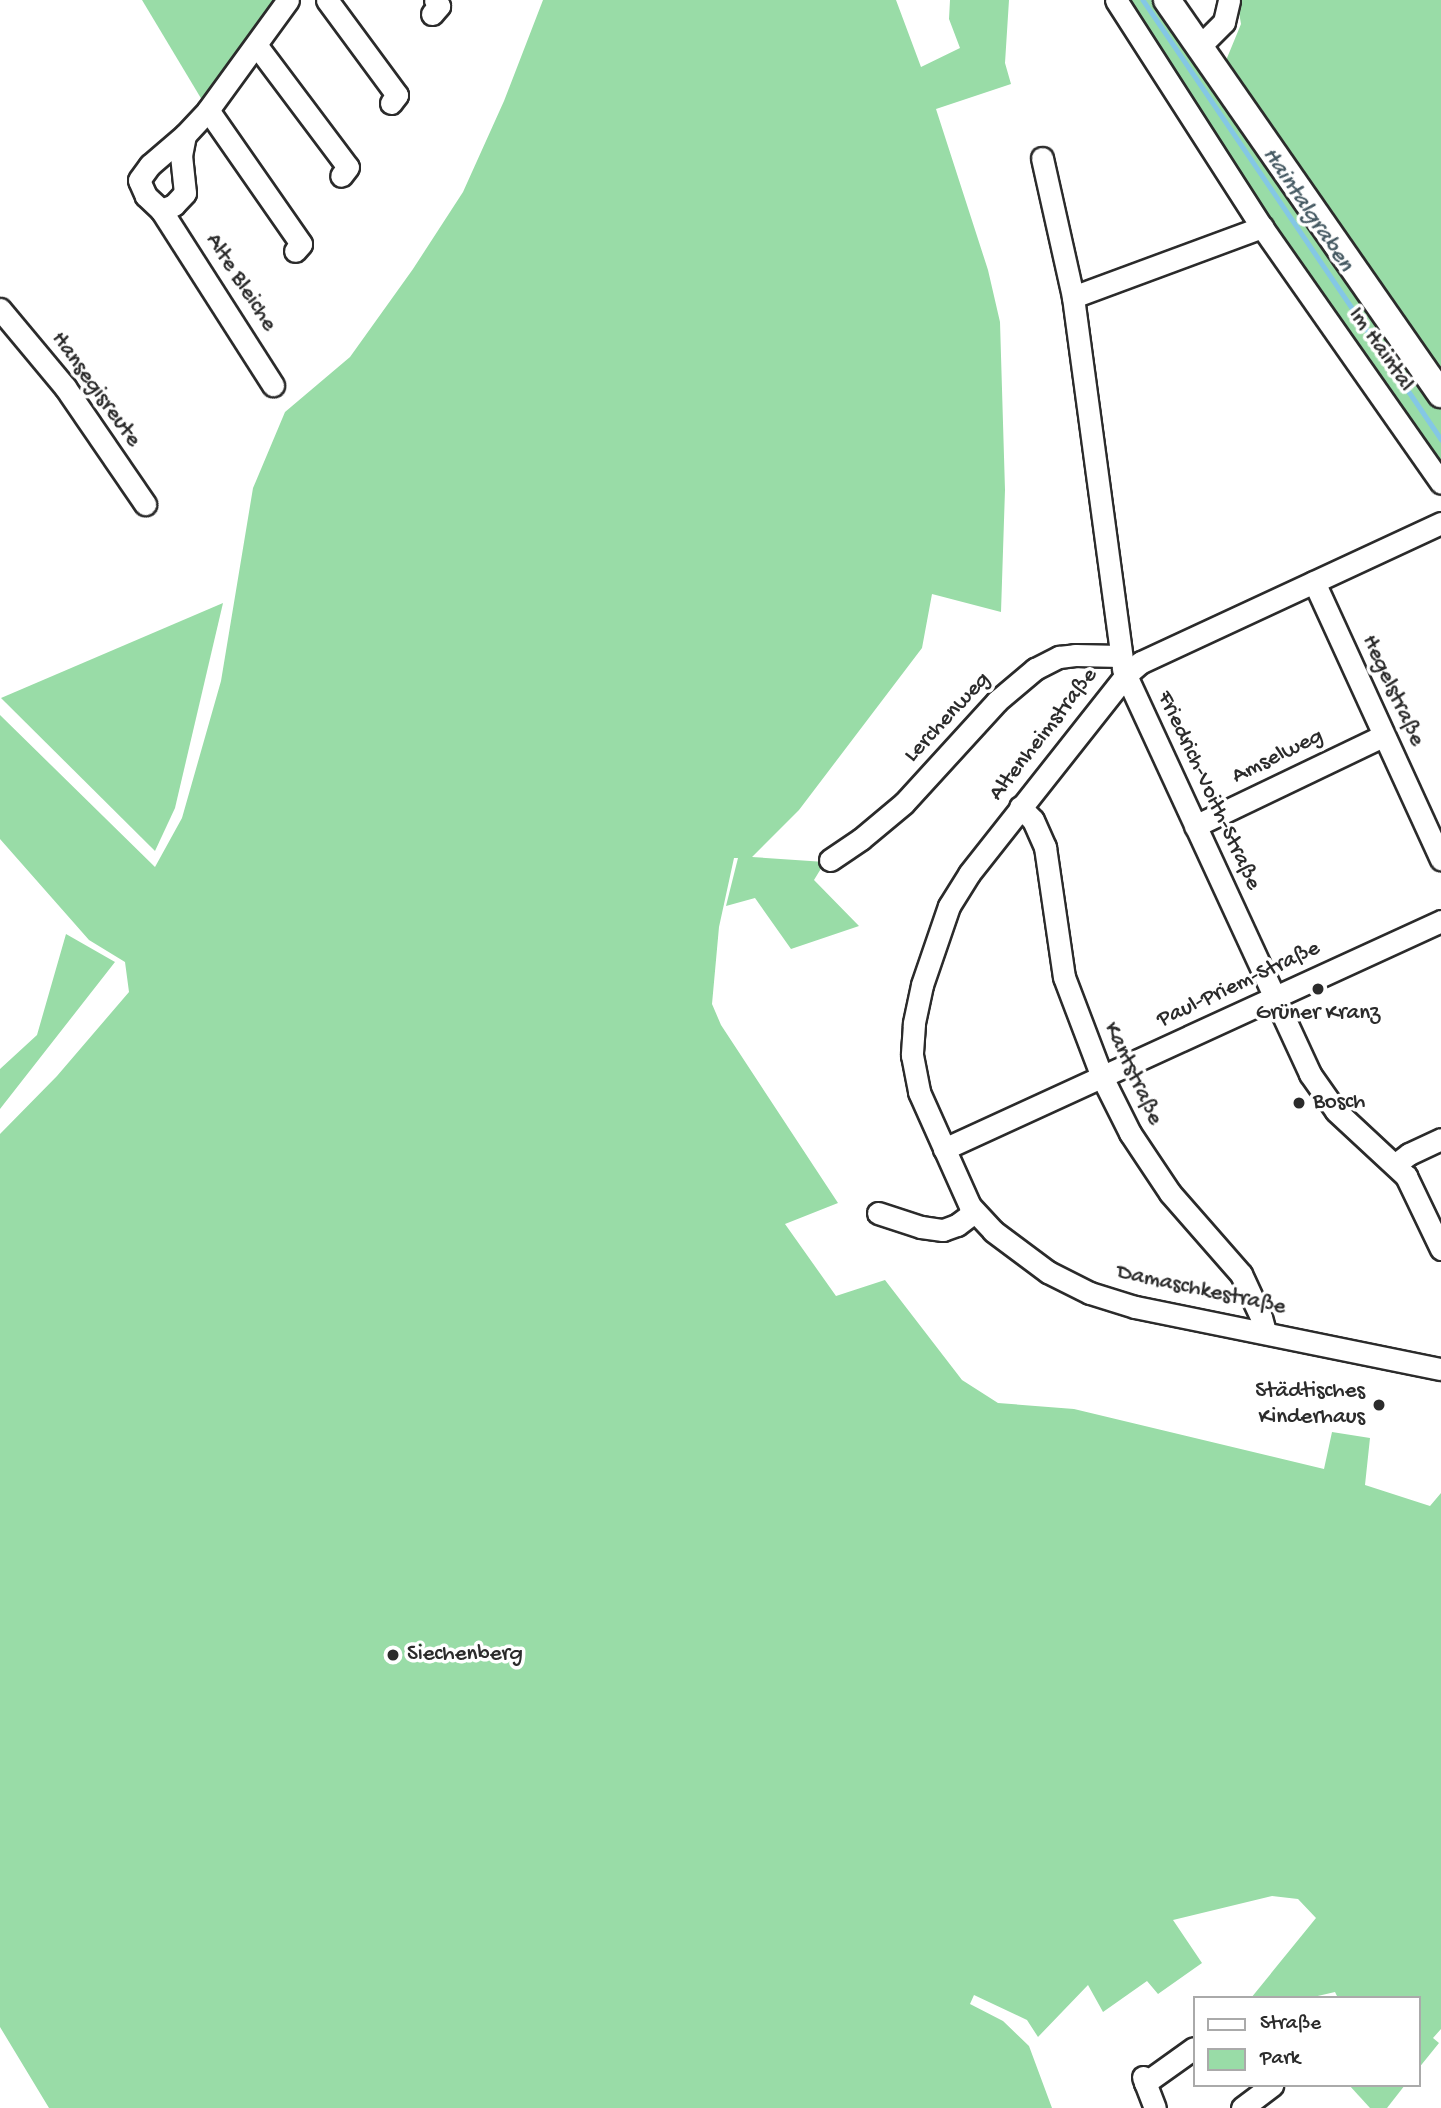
<!DOCTYPE html>
<html>
<head>
<meta charset="utf-8">
<style>
  body { margin:0 }
  #map { position:relative; width:1441px; height:2108px; overflow:hidden; background:#fff; font-family:"Gochi Hand",sans-serif }
  div>[style] { position:absolute }
  [style*='--x'] { left:calc(var(--x)*1px); top:calc(var(--y)*1px); width:calc(var(--w)*1px); rotate:calc(var(--a)*1deg) }
  .green>* { inset:0; background:#99dca7 }
  .stream>* { height:4.5px; margin:-2.25px; padding:0 2.25px; transform-origin:2.25px; border-radius:2.25px; background:#84c7e5 }
  .roads { filter:drop-shadow(2px 0 #2b2b2b) drop-shadow(-2px 0 #2b2b2b) drop-shadow(0 2px #2b2b2b) drop-shadow(0 -2px #2b2b2b) }
  .minor>* { height:21px; margin:-10.5px; padding:0 10.5px; transform-origin:10.5px; border-radius:10.5px; background:#fff }
  .major>* { height:26px; margin:-13px; padding:0 13px; transform-origin:13px; border-radius:13px; background:#fff }
  .dots>* { width:19px; height:19px; translate:-50% -50%; box-sizing:border-box; border:4px solid #fff; border-radius:50% }
  span { translate:-50% -50%; white-space:nowrap; text-align:center; line-height:1.15; -webkit-text-stroke:7px #fff; paint-order:stroke }
  .street-label { font-size:23px; color:#2b2b2b }
  .poi-label { font-size:23px; color:#2b2b2b }
  .left { translate:0 -50%; text-align:left }
  .right { translate:-100% -50%; text-align:right }
  .water-label { font-size:24px; color:#465a63; font-style:italic }
  .legend { position:absolute; left:1193px; top:1996px; width:228px; height:91px; box-sizing:border-box; background:#fff; border:2px solid #aaa; margin:0; padding:9px 12px; list-style:none; font-size:21px; color:#2b2b2b }
  .legend li { display:flex; align-items:center; gap:14px; height:35px }
  .legend b { width:35px; border:2px solid #aaa }
</style>
</head>
<body>
<div id="map">
  <div class="green">
    <i style="clip-path:polygon(142px 0,288px 0,208px 110px)"></i>
    <i style="clip-path:polygon(543px 0,896px 0,921px 67px,960px 48px,949px 19px,950px 0,1009px 0,1005px 63px,1011px 84px,936px 109px,988px 270px,1000px 322px,1005px 490px,1001px 612px,932px 594px,922px 648px,799px 810px,752px 857px,825px 862px,814px 880px,859px 926px,791px 949px,755px 898px,726px 906px,738px 858px,734px 858px,719px 927px,712px 1004px,721px 1025px,838px 1203px,785px 1224px,836px 1296px,885px 1280px,962px 1380px,998px 1403px,1074px 1409px,1324px 1469px,1332px 1432px,1370px 1438px,1365px 1485px,1430px 1506px,1441px 1493px,1441px 2029px,1433px 2038px,1439px 2043px,1418px 2069px,1418px 1998px,1338px 1998px,1335px 1992px,1309px 1998px,1251px 1998px,1316px 1918px,1298px 1899px,1272px 1896px,1173px 1920px,1202px 1963px,1158px 1994px,1147px 1981px,1103px 2012px,1088px 1985px,1038px 2037px,1027px 2020px,974px 1995px,970px 2004px,1003px 2021px,1029px 2046px,1052px 2108px,49px 2108px,0 2027px,0 1134px,57px 1076px,129px 992px,125px 962px,89px 940px,0 839px,0 715px,155px 867px,182px 818px,221px 681px,253px 488px,285px 412px,350px 357px,413px 269px,463px 192px,504px 101px)"></i>
    <i style="clip-path:polygon(1124px 0,1159px 0,1395px 342px,1441px 410px,1441px 470px,1273px 230px)"></i>
    <i style="clip-path:polygon(1237px 0,1441px 0,1441px 384px,1227px 69px,1227px 58px,1241px 24px)"></i>
    <i style="clip-path:polygon(223px 603px,175px 808px,155px 851px,1px 698px)"></i>
    <i style="clip-path:polygon(66px 934px,115px 962px,0 1109px,0 1069px,37px 1035px)"></i>
    <i style="clip-path:polygon(1349px 2085px,1405px 2085px,1387px 2108px,1370px 2108px)"></i>
  </div>
  <div class="stream">
    <i style="--x:1143;--y:0;--w:531;--a:55.83"></i>
  </div>
  <div class="roads">
    <div class="minor">
      <i style="--x:327;--y:0;--w:118;--a:53.6"></i>
      <i style="--x:397;--y:95;--w:10;--a:127"></i>
      <i style="--x:1116;--y:0;--w:270;--a:57.3"></i>
      <i style="--x:1262;--y:227;--w:312;--a:55"></i>
      <i style="--x:432;--y:14;--w:11;--a:-49"></i>
      <i style="--x:439;--y:6;--w:7;--a:-124"></i>
      <i style="--x:257;--y:46;--w:151;--a:53.1"></i>
      <i style="--x:348;--y:167;--w:11;--a:128"></i>
      <i style="--x:1200;--y:46;--w:34;--a:-45"></i>
      <i style="--x:1224;--y:22;--w:23;--a:-77"></i>
      <i style="--x:208;--y:110;--w:163;--a:55.2"></i>
      <i style="--x:301;--y:244;--w:9;--a:131"></i>
      <i style="--x:185;--y:135;--w:20;--a:101"></i>
      <i style="--x:181;--y:155;--w:38;--a:84"></i>
      <i style="--x:185;--y:193;--w:16;--a:133"></i>
      <i style="--x:174;--y:205;--w:14;--a:159"></i>
      <i style="--x:161;--y:210;--w:21;--a:-137"></i>
      <i style="--x:146;--y:196;--w:17;--a:-114"></i>
      <i style="--x:139;--y:180;--w:19;--a:-54"></i>
      <i style="--x:150;--y:165;--w:46;--a:-40.6"></i>
      <i style="--x:185;--y:135;--w:34;--a:-47"></i>
      <i style="--x:208;--y:110;--w:136;--a:-54"></i>
      <i style="--x:1042;--y:158;--w:142;--a:77.4"></i>
      <i style="--x:1073;--y:297;--w:375;--a:82.3"></i>
      <i style="--x:1123;--y:669;--w:446;--a:65.2"></i>
      <i style="--x:1310;--y:1074;--w:45;--a:54.9"></i>
      <i style="--x:1336;--y:1111;--w:96;--a:42.9"></i>
      <i style="--x:1406;--y:1176;--w:81;--a:64.4"></i>
      <i style="--x:161;--y:210;--w:208;--a:57.4"></i>
      <i style="--x:1073;--y:297;--w:202;--a:-20.3"></i>
      <i style="--x:0;--y:309;--w:102;--a:50.2"></i>
      <i style="--x:65;--y:387;--w:142;--a:55.6"></i>
      <i style="--x:1441;--y:523;--w:331;--a:155.1"></i>
      <i style="--x:1141;--y:662;--w:20;--a:139"></i>
      <i style="--x:1126;--y:675;--w:253;--a:128.3"></i>
      <i style="--x:969;--y:874;--w:38;--a:122"></i>
      <i style="--x:949;--y:906;--w:83;--a:108.9"></i>
      <i style="--x:922;--y:985;--w:40;--a:102"></i>
      <i style="--x:914;--y:1024;--w:31;--a:94"></i>
      <i style="--x:912;--y:1055;--w:38;--a:79"></i>
      <i style="--x:919;--y:1092;--w:125;--a:65.9"></i>
      <i style="--x:970;--y:1206;--w:34;--a:47"></i>
      <i style="--x:993;--y:1231;--w:69;--a:36.7"></i>
      <i style="--x:1048;--y:1272;--w:47;--a:26.6"></i>
      <i style="--x:1090;--y:1293;--w:47;--a:17.3"></i>
      <i style="--x:1135;--y:1307;--w:312;--a:11.5"></i>
      <i style="--x:1314;--y:582;--w:305;--a:65.4"></i>
      <i style="--x:1020;--y:807;--w:18;--a:45"></i>
      <i style="--x:1033;--y:820;--w:30;--a:66"></i>
      <i style="--x:1045;--y:847;--w:131;--a:81.7"></i>
      <i style="--x:1064;--y:977;--w:107;--a:69.2"></i>
      <i style="--x:1102;--y:1077;--w:63;--a:63.4"></i>
      <i style="--x:1130;--y:1133;--w:72;--a:56.3"></i>
      <i style="--x:1170;--y:1193;--w:108;--a:48.8"></i>
      <i style="--x:1241;--y:1274;--w:47;--a:65.1"></i>
      <i style="--x:1261;--y:1317;--w:16;--a:75"></i>
      <i style="--x:1195;--y:826;--w:208;--a:-25.6"></i>
      <i style="--x:830;--y:860;--w:37;--a:-34"></i>
      <i style="--x:861;--y:839;--w:56;--a:-39.9"></i>
      <i style="--x:904;--y:803;--w:138;--a:-47.6"></i>
      <i style="--x:997;--y:701;--w:50;--a:-40.1"></i>
      <i style="--x:1035;--y:669;--w:27;--a:-27"></i>
      <i style="--x:1059;--y:657;--w:16;--a:-7"></i>
      <i style="--x:1075;--y:655;--w:46;--a:1.2"></i>
      <i style="--x:944;--y:1149;--w:547;--a:-24.64"></i>
      <i style="--x:1396;--y:1164;--w:16;--a:-38"></i>
      <i style="--x:1409;--y:1154;--w:35;--a:-25"></i>
      <i style="--x:878;--y:1213;--w:45;--a:18"></i>
      <i style="--x:921;--y:1227;--w:22;--a:8"></i>
      <i style="--x:943;--y:1230;--w:15;--a:-20"></i>
      <i style="--x:957;--y:1225;--w:21;--a:-37"></i>
      <i style="--x:1143;--y:2077;--w:33;--a:69"></i>
      <i style="--x:1145;--y:2083;--w:60;--a:-35.5"></i>
      <i style="--x:1242;--y:2108;--w:38;--a:-37"></i>
    </div>
    <div class="major">
      <i style="--x:1167;--y:0;--w:480;--a:55.2"></i>
    </div>
  </div>
  <div class="dots">
    <i style="left:1318px;top:989px;background:#2b2b2b"></i>
    <i style="left:1299px;top:1103px;background:#2b2b2b"></i>
    <i style="left:1379px;top:1405px;background:#2b2b2b"></i>
    <i style="left:393px;top:1655px;background:#2b2b2b"></i>
  </div>
  <div class="street-label">
    <span style="left:240px;top:283px;rotate:57deg">Alte Bleiche</span>
    <span style="left:1380px;top:350px;rotate:55deg">Im Haintal</span>
    <span style="left:95px;top:390px;rotate:54deg">Hansegisreute</span>
    <span style="left:1392px;top:691px;rotate:65deg">Hegelstraße</span>
    <span style="left:948px;top:718px;rotate:-47deg">Lerchenweg</span>
    <span style="left:1044px;top:735px;rotate:-52deg">Altenheimstraße</span>
    <span style="left:1278px;top:757px;rotate:-26deg">Amselweg</span>
    <span style="left:1208px;top:791px;rotate:65deg">Friedrich-Voith-Straße</span>
    <span style="left:1239px;top:985px;rotate:-25deg">Paul-Priem-Straße</span>
    <span style="left:1132px;top:1074px;rotate:65deg">Kantstraße</span>
    <span style="left:1201px;top:1291px;rotate:12deg">Damaschkestraße</span>
  </div>
  <div class="poi-label">
    <span style="left:1318px;top:1014px">Grüner Kranz</span>
    <span class="left" style="left:1313px;top:1103px">Bosch</span>
    <span class="right" style="left:1365px;top:1405px">Städtisches<br>Kinderhaus</span>
    <span class="left" style="left:407px;top:1655px">Siechenberg</span>
  </div>
  <div class="water-label">
    <span style="left:1307px;top:210px;rotate:56deg">Haintalgraben</span>
  </div>
  <ul class="legend">
  <li><b style="height:9px;background:#fff"></b>Straße</li>
  <li><b style="height:19px;background:#99dca7"></b>Park</li>
  </ul>
</div>
</body>
</html>
